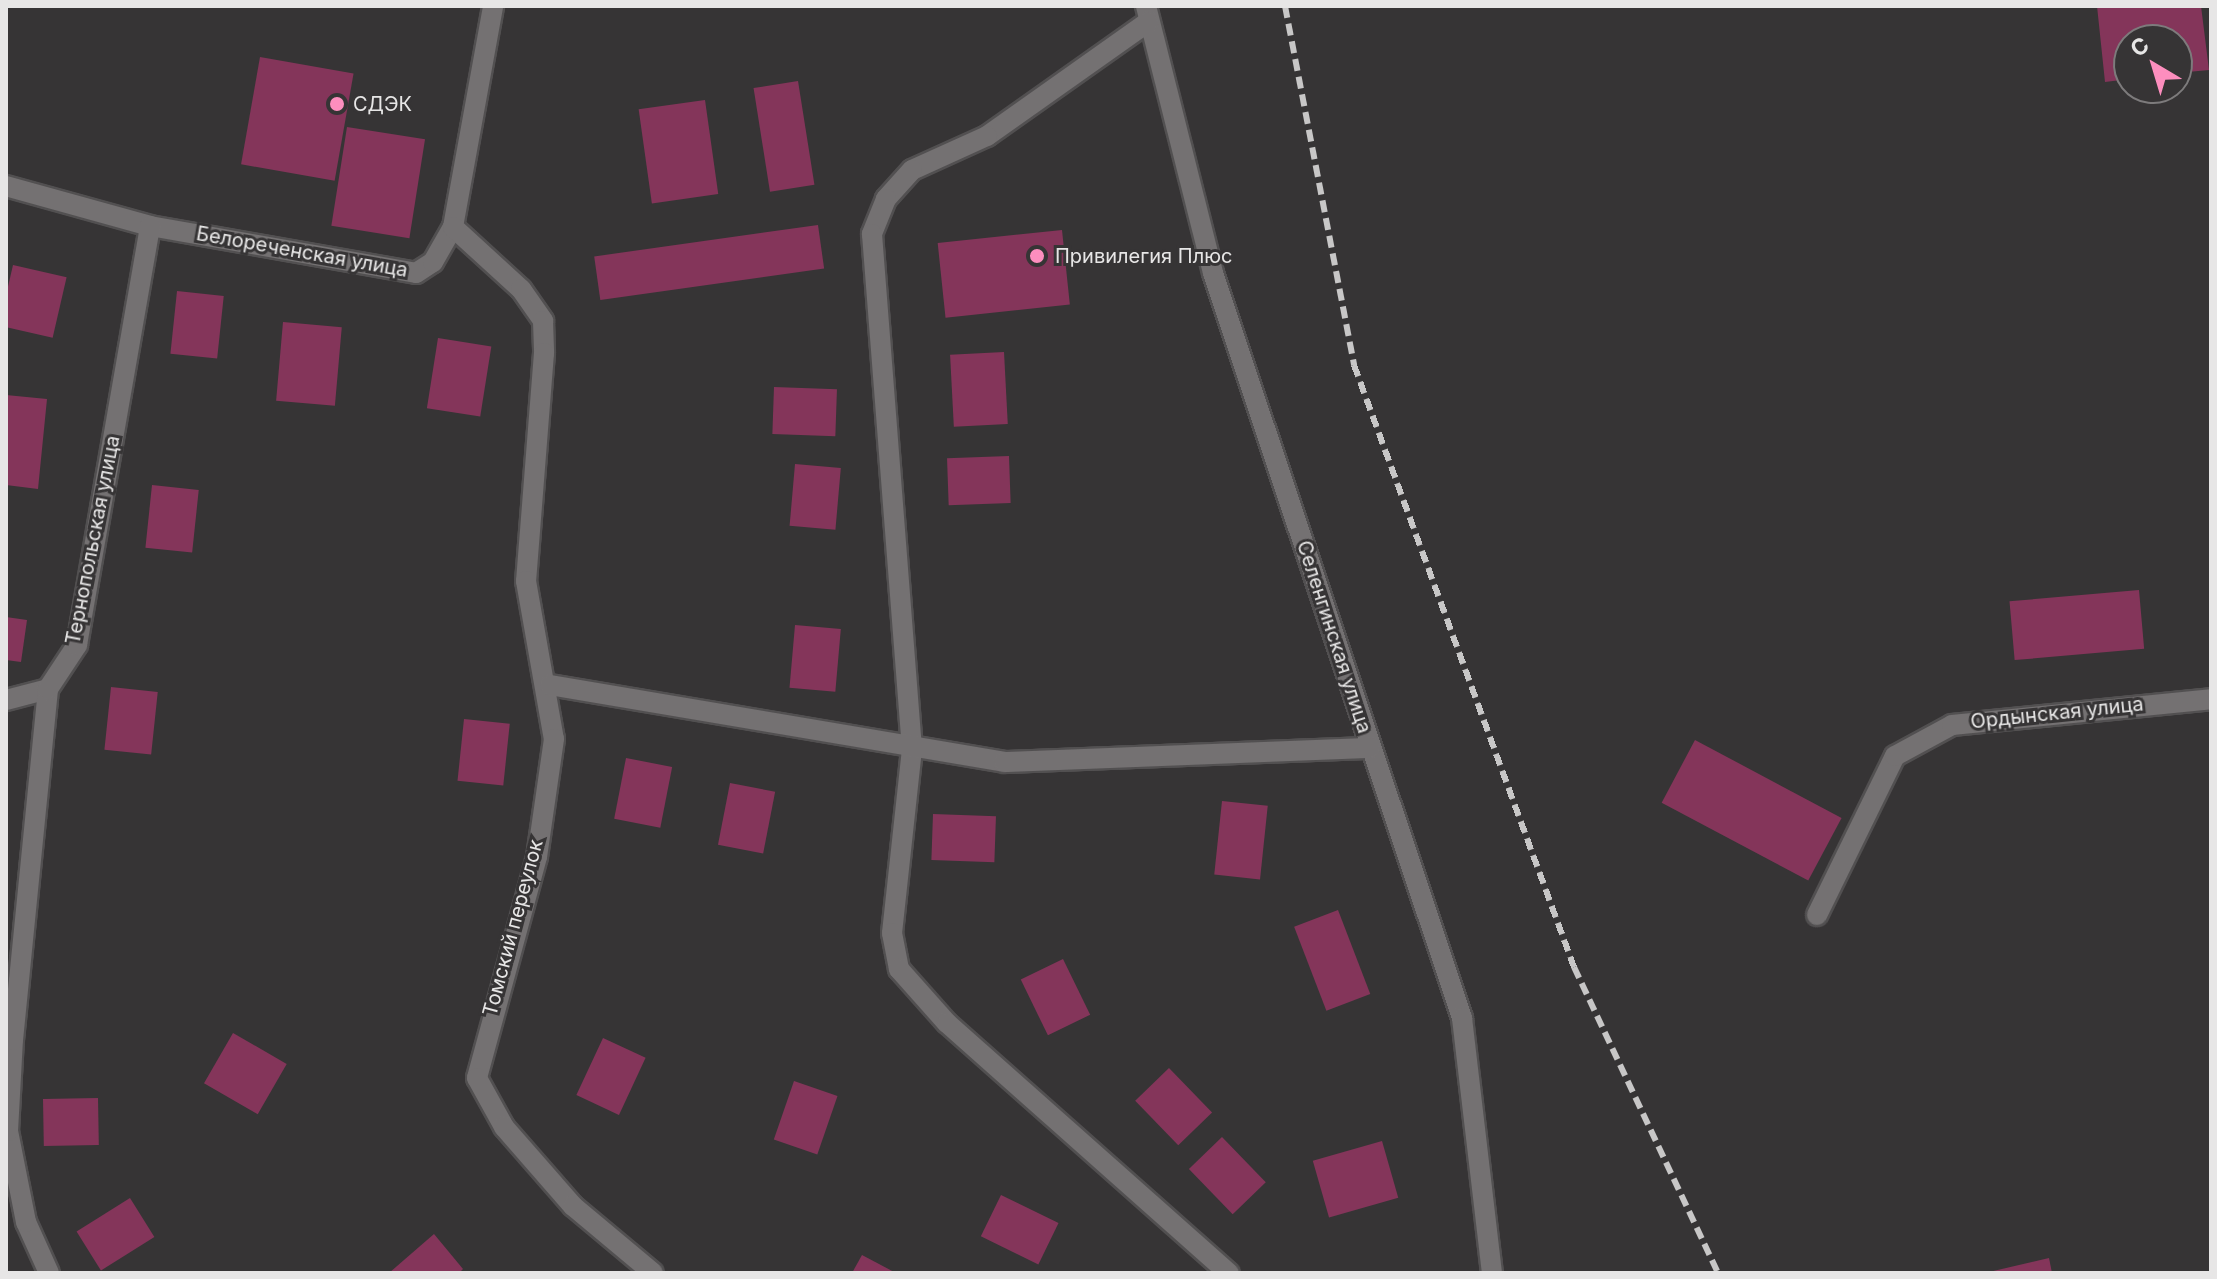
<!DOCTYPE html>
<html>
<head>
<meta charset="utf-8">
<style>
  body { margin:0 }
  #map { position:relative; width:2217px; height:1279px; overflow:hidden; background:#363435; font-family:Inter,sans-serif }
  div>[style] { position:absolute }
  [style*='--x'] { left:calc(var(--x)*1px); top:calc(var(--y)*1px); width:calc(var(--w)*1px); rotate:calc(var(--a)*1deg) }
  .building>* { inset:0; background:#84355a; transform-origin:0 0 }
  .roads { filter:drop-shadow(2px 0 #525051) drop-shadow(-2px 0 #525051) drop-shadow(0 2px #525051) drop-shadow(0 -2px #525051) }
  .minor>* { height:20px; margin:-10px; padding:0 10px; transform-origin:10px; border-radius:10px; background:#747172 }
  .rail>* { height:6px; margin-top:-3px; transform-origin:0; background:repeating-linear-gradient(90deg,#c8c7c7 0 12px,transparent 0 18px) }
  .dots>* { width:22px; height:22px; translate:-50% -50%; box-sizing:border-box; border:4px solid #363435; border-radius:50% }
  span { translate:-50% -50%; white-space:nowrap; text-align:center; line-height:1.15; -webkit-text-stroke:6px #363435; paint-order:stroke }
  .poi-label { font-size:20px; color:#e7e6e6 }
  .left { translate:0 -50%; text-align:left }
  .street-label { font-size:20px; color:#e7e6e6 }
  .frame { position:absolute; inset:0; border:8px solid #e7e6e6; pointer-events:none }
  .north { position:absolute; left:2113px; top:24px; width:80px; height:80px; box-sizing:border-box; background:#363435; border:2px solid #7d7b7c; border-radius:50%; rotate:322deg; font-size:22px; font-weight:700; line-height:32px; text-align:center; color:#e7e6e6 }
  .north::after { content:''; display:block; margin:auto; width:28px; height:36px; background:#fd8ebe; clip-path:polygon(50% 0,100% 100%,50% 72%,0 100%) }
</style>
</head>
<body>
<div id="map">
  <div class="building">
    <i style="clip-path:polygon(2097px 6px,2201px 6px,2209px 70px,2177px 73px,2177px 40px,2129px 40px,2129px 79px,2105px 82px)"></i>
    <i style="left:260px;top:57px;width:95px;height:109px;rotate:10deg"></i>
    <i style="left:798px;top:81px;width:105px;height:45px;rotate:81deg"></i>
    <i style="left:705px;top:100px;width:95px;height:67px;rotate:82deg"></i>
    <i style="left:347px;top:127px;width:79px;height:100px;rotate:9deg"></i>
    <i style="left:818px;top:225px;width:44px;height:226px;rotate:82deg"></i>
    <i style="left:1062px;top:230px;width:75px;height:125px;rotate:84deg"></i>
    <i style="left:13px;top:265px;width:55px;height:62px;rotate:13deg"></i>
    <i style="left:177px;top:291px;width:47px;height:63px;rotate:6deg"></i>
    <i style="left:283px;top:322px;width:59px;height:79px;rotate:5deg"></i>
    <i style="left:438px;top:338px;width:54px;height:71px;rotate:9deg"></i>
    <i style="left:1004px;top:352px;width:72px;height:54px;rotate:87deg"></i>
    <i style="left:774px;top:387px;width:63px;height:47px;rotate:2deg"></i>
    <i style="clip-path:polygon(6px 395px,47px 399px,38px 489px,6px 485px)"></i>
    <i style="left:1009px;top:456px;width:47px;height:62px;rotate:88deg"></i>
    <i style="left:795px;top:464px;width:46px;height:62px;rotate:5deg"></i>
    <i style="left:152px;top:485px;width:47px;height:63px;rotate:6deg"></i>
    <i style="left:2139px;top:590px;width:59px;height:130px;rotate:85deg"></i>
    <i style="clip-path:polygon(6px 617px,27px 620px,21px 662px,6px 660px)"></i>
    <i style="left:795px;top:625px;width:46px;height:63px;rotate:5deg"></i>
    <i style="left:111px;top:687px;width:47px;height:63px;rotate:6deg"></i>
    <i style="left:464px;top:719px;width:46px;height:62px;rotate:6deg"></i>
    <i style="left:1695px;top:740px;width:166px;height:71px;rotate:28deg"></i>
    <i style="left:626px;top:758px;width:47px;height:62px;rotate:11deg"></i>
    <i style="left:730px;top:783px;width:46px;height:63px;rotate:11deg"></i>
    <i style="left:1222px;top:801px;width:46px;height:74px;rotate:6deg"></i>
    <i style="left:933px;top:814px;width:63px;height:46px;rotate:2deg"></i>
    <i style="left:1338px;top:910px;width:90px;height:47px;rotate:69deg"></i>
    <i style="left:1063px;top:959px;width:62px;height:47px;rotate:64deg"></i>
    <i style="left:233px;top:1033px;width:62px;height:58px;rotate:30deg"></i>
    <i style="left:603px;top:1038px;width:47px;height:63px;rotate:25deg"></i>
    <i style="left:1169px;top:1068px;width:62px;height:47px;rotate:46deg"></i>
    <i style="left:794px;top:1081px;width:46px;height:62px;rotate:19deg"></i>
    <i style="left:98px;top:1098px;width:47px;height:55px;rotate:89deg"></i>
    <i style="left:1222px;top:1137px;width:63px;height:46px;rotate:46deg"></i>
    <i style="left:1382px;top:1141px;width:59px;height:72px;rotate:74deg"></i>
    <i style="left:1001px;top:1195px;width:64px;height:46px;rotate:26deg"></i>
    <i style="left:130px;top:1198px;width:46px;height:63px;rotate:58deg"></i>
    <i style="clip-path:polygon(434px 1234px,463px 1269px,459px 1273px,389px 1273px)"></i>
    <i style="clip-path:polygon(862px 1255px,896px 1273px,852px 1273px)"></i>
    <i style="clip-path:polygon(2049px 1258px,2052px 1273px,1989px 1273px,1989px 1272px)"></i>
  </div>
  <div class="roads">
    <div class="minor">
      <i style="--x:1146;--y:6;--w:275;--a:75.9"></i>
      <i style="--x:1213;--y:273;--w:786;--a:71.52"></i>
      <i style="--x:1462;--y:1018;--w:257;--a:83.3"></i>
      <i style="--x:1148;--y:22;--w:197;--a:144.7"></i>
      <i style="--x:987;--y:136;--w:82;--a:155.6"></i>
      <i style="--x:912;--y:170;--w:39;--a:132"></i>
      <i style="--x:886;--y:199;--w:38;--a:112"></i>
      <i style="--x:872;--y:234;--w:517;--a:85.56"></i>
      <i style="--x:912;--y:749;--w:185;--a:96.2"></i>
      <i style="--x:892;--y:933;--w:37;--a:79"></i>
      <i style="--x:899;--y:969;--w:72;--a:48.4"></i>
      <i style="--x:947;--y:1023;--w:377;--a:41.6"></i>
      <i style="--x:6;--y:186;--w:149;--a:15.5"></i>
      <i style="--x:150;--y:226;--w:270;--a:10"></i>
      <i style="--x:416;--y:273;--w:20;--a:-33"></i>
      <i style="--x:433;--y:262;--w:40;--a:-60.3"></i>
      <i style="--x:453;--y:227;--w:225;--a:-79.7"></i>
      <i style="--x:453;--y:227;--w:92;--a:42.4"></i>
      <i style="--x:521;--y:289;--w:39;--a:55"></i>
      <i style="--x:543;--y:321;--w:32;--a:88"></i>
      <i style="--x:544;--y:353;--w:229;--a:94.5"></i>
      <i style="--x:526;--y:581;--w:160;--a:80"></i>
      <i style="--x:554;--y:739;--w:119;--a:98.2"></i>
      <i style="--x:537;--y:857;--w:229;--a:105.2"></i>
      <i style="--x:477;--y:1078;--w:56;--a:61.1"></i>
      <i style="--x:504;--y:1127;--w:105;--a:48.9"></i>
      <i style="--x:573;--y:1206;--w:104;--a:39.9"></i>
      <i style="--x:550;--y:685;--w:460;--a:9.6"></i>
      <i style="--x:1004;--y:762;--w:366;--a:-2.2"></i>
      <i style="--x:6;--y:700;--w:43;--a:-14.7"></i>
      <i style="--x:1817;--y:915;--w:177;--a:-63.9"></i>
      <i style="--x:1895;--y:756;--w:65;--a:-28.5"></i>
      <i style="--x:1952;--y:725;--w:260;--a:-5.7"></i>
      <i style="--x:49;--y:1273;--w:56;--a:-114.3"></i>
      <i style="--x:26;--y:1222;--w:93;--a:-101.2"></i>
      <i style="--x:8;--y:1131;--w:91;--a:-86.9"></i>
      <i style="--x:13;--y:1040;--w:353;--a:-84.3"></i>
      <i style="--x:48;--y:689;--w:53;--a:-56.6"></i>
      <i style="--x:77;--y:645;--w:425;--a:-80.1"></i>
    </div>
  </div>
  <div class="rail">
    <i style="--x:1285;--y:6;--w:366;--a:79.1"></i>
    <i style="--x:1354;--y:365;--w:641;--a:69.93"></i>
    <i style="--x:1574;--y:967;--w:338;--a:64.8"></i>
  </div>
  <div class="dots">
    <i style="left:337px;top:104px;background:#fd8ebe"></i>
    <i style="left:1037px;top:256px;background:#fd8ebe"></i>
  </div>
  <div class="poi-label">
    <span class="left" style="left:353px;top:104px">СДЭК</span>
    <span class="left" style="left:1055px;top:256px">Привилегия Плюс</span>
  </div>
  <div class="street-label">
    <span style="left:302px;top:252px;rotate:10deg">Белореченская улица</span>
    <span style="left:93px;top:540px;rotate:-79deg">Тернопольская улица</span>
    <span style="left:1334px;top:637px;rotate:72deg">Селенгинская улица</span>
    <span style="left:2057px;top:713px;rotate:-6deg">Ордынская улица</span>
    <span style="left:513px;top:928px;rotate:-75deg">Томский переулок</span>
  </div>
  <div class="frame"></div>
  <div class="north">С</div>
</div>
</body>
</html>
